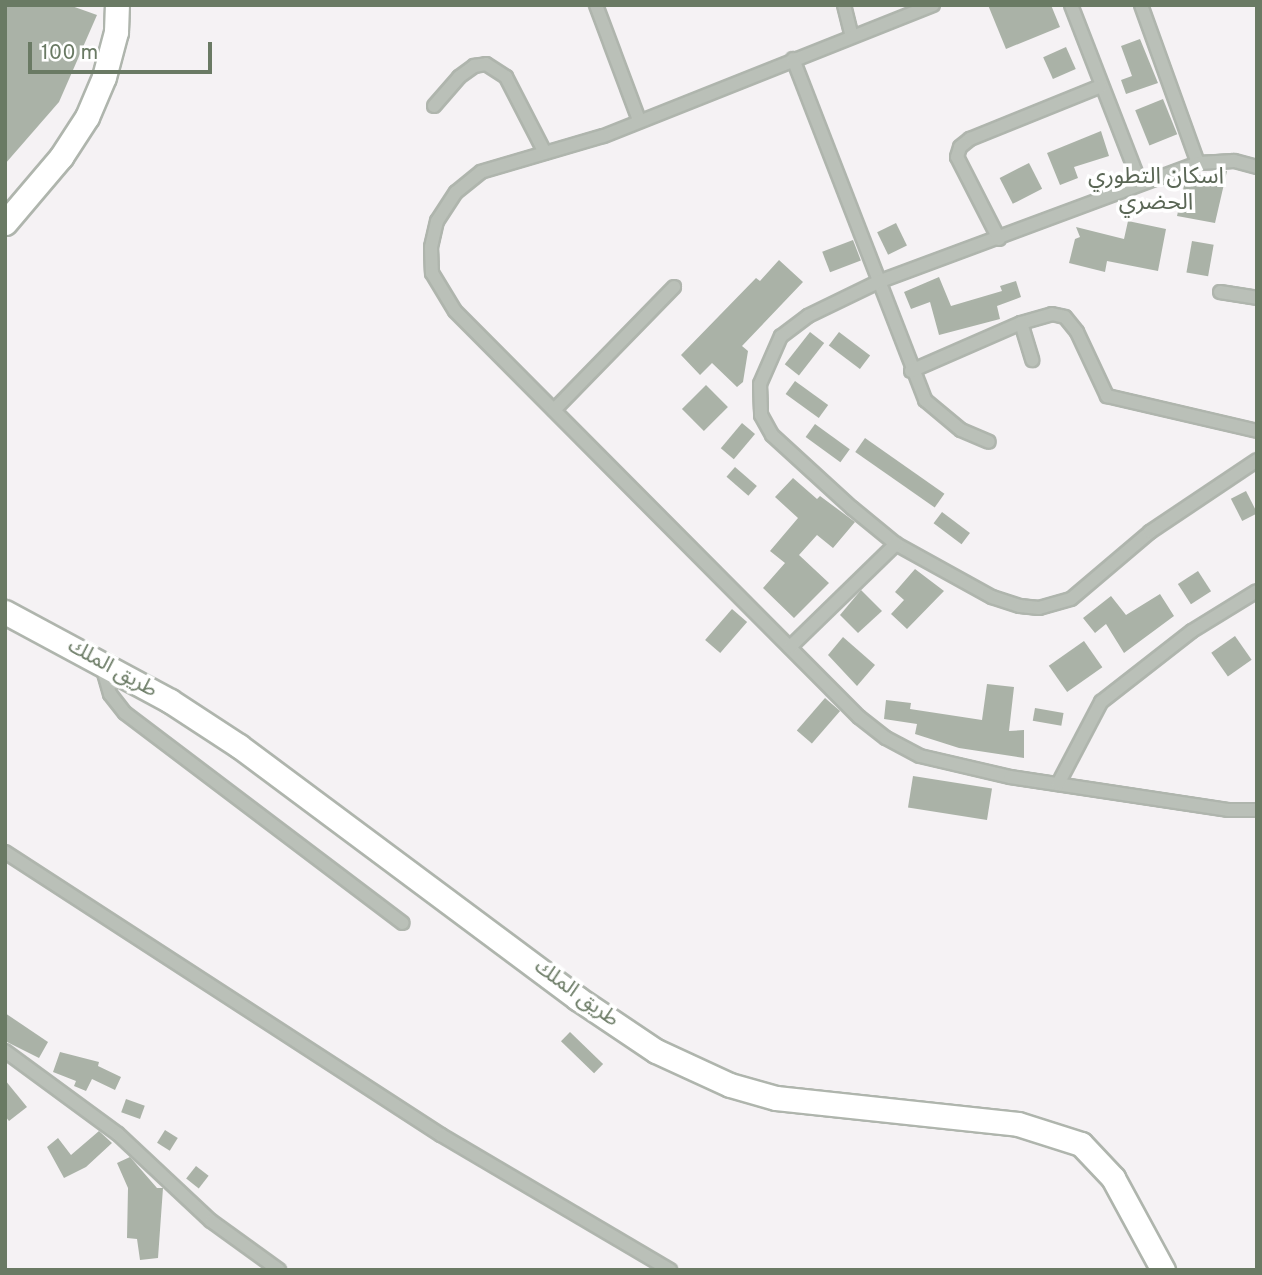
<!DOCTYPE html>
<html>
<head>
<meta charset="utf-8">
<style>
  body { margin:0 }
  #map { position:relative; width:1262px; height:1275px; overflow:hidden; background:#f5f2f4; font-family:Overpass,"Noto Sans Arabic",sans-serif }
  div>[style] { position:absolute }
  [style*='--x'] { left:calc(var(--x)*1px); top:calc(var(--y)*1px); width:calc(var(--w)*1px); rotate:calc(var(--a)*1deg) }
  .building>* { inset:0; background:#aab2a7; transform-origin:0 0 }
  .roads { filter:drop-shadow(2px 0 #afb5ad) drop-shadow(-2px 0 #afb5ad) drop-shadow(0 2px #afb5ad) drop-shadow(0 -2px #afb5ad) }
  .minor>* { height:12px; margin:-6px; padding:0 6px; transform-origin:6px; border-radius:6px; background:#bac0b8 }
  .major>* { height:23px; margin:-11.5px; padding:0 11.5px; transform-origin:11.5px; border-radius:11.5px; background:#fff }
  span { translate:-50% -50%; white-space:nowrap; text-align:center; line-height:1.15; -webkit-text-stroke:7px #fff; paint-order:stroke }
  .street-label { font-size:21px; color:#6a7a64 }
  .neighbourhood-label { font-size:23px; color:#5a6655 }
  .frame { position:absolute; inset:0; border:7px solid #6a7a64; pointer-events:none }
  .scale { position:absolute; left:28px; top:42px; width:184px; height:32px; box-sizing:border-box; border:4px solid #6a7a64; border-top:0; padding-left:9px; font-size:21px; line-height:24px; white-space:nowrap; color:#6a7a64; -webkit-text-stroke:5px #fff; paint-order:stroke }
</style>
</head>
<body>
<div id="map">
  <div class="building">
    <i style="clip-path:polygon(5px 5px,69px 5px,97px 15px,59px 102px,5px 164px)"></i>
    <i style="clip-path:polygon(988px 5px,1051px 5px,1060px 27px,1006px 49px)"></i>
    <i style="clip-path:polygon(1140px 39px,1158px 83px,1126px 94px,1121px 80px,1132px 76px,1121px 46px)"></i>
    <i style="left:1066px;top:47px;width:24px;height:25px;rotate:66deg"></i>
    <i style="left:1163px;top:99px;width:38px;height:30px;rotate:68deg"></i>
    <i style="clip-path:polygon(1101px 131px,1109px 156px,1074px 167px,1078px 178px,1060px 185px,1047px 153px)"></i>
    <i style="left:1029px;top:163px;width:29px;height:33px;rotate:63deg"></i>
    <i style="clip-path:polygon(1227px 171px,1215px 223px,1177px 216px,1186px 177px)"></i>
    <i style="clip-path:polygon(1128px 221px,1166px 229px,1158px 271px,1107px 261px,1105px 272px,1069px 263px,1075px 239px,1080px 237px,1076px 227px,1124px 239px)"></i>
    <i style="left:896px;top:223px;width:25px;height:21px;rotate:64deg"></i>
    <i style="left:853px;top:240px;width:22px;height:33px;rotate:69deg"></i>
    <i style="left:1192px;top:241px;width:22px;height:32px;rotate:10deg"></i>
    <i style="clip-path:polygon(779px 260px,803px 282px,742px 346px,748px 351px,743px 382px,737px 387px,712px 363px,700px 375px,681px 355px,756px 278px,760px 281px)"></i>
    <i style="clip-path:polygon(939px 277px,951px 306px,1002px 291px,1000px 286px,1016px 281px,1021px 297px,997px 306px,1000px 319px,939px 335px,930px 302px,911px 309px,904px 292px)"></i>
    <i style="left:810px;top:332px;width:18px;height:41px;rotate:38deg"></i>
    <i style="left:839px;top:332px;width:39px;height:17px;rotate:37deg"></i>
    <i style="left:795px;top:381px;width:41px;height:16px;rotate:36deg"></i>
    <i style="left:706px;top:385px;width:31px;height:34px;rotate:45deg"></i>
    <i style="left:742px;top:423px;width:17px;height:33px;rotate:40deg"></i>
    <i style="left:815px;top:424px;width:43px;height:16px;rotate:36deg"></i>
    <i style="left:865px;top:438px;width:97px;height:17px;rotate:35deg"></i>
    <i style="left:735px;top:467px;width:29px;height:13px;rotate:41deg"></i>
    <i style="clip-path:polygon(793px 478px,817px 499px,820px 496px,855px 522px,833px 548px,817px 535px,799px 555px,829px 583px,794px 618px,763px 588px,785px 563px,770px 551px,798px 518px,775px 497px)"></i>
    <i style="left:1246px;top:491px;width:25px;height:17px;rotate:63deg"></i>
    <i style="left:942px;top:512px;width:35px;height:14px;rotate:37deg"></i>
    <i style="clip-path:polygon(915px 569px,944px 591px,907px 629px,891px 614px,904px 600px,895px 592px)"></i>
    <i style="left:1198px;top:571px;width:24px;height:24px;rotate:57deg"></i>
    <i style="clip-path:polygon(861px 590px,882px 611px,858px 633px,840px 615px)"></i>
    <i style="clip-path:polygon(1160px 594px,1174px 616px,1124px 653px,1106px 624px,1095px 633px,1083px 618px,1111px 596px,1126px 615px)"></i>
    <i style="left:732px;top:609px;width:20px;height:41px;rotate:41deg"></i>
    <i style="left:1235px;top:636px;width:29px;height:29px;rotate:55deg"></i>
    <i style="clip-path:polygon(843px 637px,875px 665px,857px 686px,828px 655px)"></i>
    <i style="left:1084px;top:641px;width:32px;height:43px;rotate:55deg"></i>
    <i style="clip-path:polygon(987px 684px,1014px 687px,1009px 731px,1024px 730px,1024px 758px,959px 748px,915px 734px,917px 724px,884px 719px,886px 700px,911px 703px,910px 709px,982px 720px)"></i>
    <i style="left:825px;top:698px;width:20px;height:43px;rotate:41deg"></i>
    <i style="left:1035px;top:708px;width:29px;height:13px;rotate:10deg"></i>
    <i style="left:913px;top:776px;width:80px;height:32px;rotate:9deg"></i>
    <i style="clip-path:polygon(5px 1013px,48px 1042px,39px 1058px,5px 1041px)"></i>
    <i style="left:570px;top:1032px;width:46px;height:13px;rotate:44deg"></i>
    <i style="clip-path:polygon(60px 1052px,99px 1062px,98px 1066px,121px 1077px,115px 1090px,92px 1079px,86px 1091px,74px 1086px,76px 1081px,53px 1072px)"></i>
    <i style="clip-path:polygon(5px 1080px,27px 1107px,9px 1121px,5px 1116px)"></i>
    <i style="left:126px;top:1099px;width:20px;height:14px;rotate:20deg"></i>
    <i style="left:165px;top:1130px;width:15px;height:15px;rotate:32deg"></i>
    <i style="clip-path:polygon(99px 1131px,112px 1143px,86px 1167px,64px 1178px,47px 1147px,58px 1138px,71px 1155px)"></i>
    <i style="clip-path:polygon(130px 1157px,157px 1188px,163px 1188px,158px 1258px,140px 1260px,137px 1239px,127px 1238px,128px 1188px,117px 1163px)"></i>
    <i style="left:196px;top:1166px;width:16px;height:16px;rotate:38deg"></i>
  </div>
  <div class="roads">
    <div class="minor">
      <i style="--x:596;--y:5;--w:123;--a:69.5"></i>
      <i style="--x:844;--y:5;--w:32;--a:76"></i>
      <i style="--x:933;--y:5;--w:355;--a:158.3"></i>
      <i style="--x:603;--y:136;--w:127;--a:163.6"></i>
      <i style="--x:481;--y:172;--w:32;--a:141"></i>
      <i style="--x:456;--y:192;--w:35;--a:123"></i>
      <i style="--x:437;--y:221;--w:27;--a:103"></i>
      <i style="--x:431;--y:247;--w:26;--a:88"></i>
      <i style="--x:432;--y:273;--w:44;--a:58.8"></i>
      <i style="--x:455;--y:311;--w:573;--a:45.14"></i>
      <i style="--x:859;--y:717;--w:34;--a:38"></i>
      <i style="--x:886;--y:738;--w:38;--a:28"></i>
      <i style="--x:920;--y:756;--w:92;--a:13.1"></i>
      <i style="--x:1010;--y:777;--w:220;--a:8.6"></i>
      <i style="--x:1228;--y:810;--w:29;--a:0"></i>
      <i style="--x:1071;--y:5;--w:191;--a:68.8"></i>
      <i style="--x:1141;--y:5;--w:168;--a:70.2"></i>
      <i style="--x:793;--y:59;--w:366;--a:68.8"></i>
      <i style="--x:925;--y:400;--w:47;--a:39.8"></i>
      <i style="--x:961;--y:430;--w:30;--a:23"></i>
      <i style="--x:434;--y:106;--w:38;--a:-49"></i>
      <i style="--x:459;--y:77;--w:19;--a:-36"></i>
      <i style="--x:474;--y:66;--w:12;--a:-9"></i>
      <i style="--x:486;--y:64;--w:24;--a:33"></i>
      <i style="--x:506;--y:77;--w:85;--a:62.8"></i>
      <i style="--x:1257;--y:167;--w:24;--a:-165"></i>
      <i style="--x:1234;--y:161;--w:36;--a:177"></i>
      <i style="--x:1198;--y:163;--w:339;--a:159.6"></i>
      <i style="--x:880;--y:281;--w:80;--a:154.1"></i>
      <i style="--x:808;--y:316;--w:34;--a:143"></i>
      <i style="--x:781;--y:336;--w:52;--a:113.6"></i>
      <i style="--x:760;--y:384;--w:31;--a:88"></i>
      <i style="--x:761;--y:415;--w:23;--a:61"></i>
      <i style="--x:772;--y:435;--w:108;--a:42.4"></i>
      <i style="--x:852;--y:508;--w:57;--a:39.3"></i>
      <i style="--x:896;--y:544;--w:110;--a:28.9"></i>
      <i style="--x:992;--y:597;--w:29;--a:18"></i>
      <i style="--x:1020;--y:606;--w:19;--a:6"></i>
      <i style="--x:1039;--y:608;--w:33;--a:-16"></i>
      <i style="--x:1071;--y:599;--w:104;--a:-40.3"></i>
      <i style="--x:1150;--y:532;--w:129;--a:-33.9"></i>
      <i style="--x:999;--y:239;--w:92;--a:-117.1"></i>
      <i style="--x:957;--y:157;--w:10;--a:-73"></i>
      <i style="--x:960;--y:147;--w:13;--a:-39"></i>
      <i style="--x:970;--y:139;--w:141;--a:-22"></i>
      <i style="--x:1220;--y:292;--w:37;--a:9"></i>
      <i style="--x:1021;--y:323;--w:32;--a:-16"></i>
      <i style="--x:1052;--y:314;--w:13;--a:13"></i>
      <i style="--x:1065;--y:317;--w:19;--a:51"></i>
      <i style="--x:1077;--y:332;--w:71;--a:64.9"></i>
      <i style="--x:1107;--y:396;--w:154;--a:13.1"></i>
      <i style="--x:911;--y:371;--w:120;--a:-23.6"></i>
      <i style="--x:1021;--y:323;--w:39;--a:73"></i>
      <i style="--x:554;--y:410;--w:172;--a:-45.7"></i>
      <i style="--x:790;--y:647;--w:148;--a:-44.2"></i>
      <i style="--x:102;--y:666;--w:29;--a:74"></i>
      <i style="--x:110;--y:694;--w:24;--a:52"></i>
      <i style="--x:125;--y:713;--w:348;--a:37.1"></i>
      <i style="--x:1058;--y:784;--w:93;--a:-62.3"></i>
      <i style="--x:1101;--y:702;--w:115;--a:-38"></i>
      <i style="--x:1192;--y:631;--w:76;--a:-31.6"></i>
      <i style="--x:5;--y:852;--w:520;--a:32.99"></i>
      <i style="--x:441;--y:1135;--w:266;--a:30.5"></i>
      <i style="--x:5;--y:1051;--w:140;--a:36.3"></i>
      <i style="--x:118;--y:1134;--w:127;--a:43.1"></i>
      <i style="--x:211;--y:1221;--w:84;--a:35.8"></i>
    </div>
    <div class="major">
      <i style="--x:5;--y:223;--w:87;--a:-49.7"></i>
      <i style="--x:61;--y:157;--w:48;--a:-57"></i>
      <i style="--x:87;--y:117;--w:43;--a:-67"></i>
      <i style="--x:104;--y:77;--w:47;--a:-75.1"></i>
      <i style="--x:116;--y:32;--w:27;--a:-88"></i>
      <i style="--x:5;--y:612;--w:187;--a:28.3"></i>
      <i style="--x:170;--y:701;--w:82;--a:33.1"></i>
      <i style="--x:239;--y:746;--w:422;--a:36.7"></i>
      <i style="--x:577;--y:998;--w:95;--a:33.9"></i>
      <i style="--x:656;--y:1051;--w:81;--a:24.7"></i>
      <i style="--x:730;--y:1085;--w:48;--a:15.8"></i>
      <i style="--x:776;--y:1098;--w:243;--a:6.1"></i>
      <i style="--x:1018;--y:1124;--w:66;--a:17.6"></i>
      <i style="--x:1081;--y:1144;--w:47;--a:46.7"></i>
      <i style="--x:1113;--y:1178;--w:105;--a:61.5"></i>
    </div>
  </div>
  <div class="street-label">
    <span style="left:112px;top:669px;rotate:29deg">طريق الملك</span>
    <span style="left:576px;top:994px;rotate:36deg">طريق الملك</span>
  </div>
  <div class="neighbourhood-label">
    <span style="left:1156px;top:191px">اسكان التطوري<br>الحضري</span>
  </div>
  <div class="frame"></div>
  <div class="scale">100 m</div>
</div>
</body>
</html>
